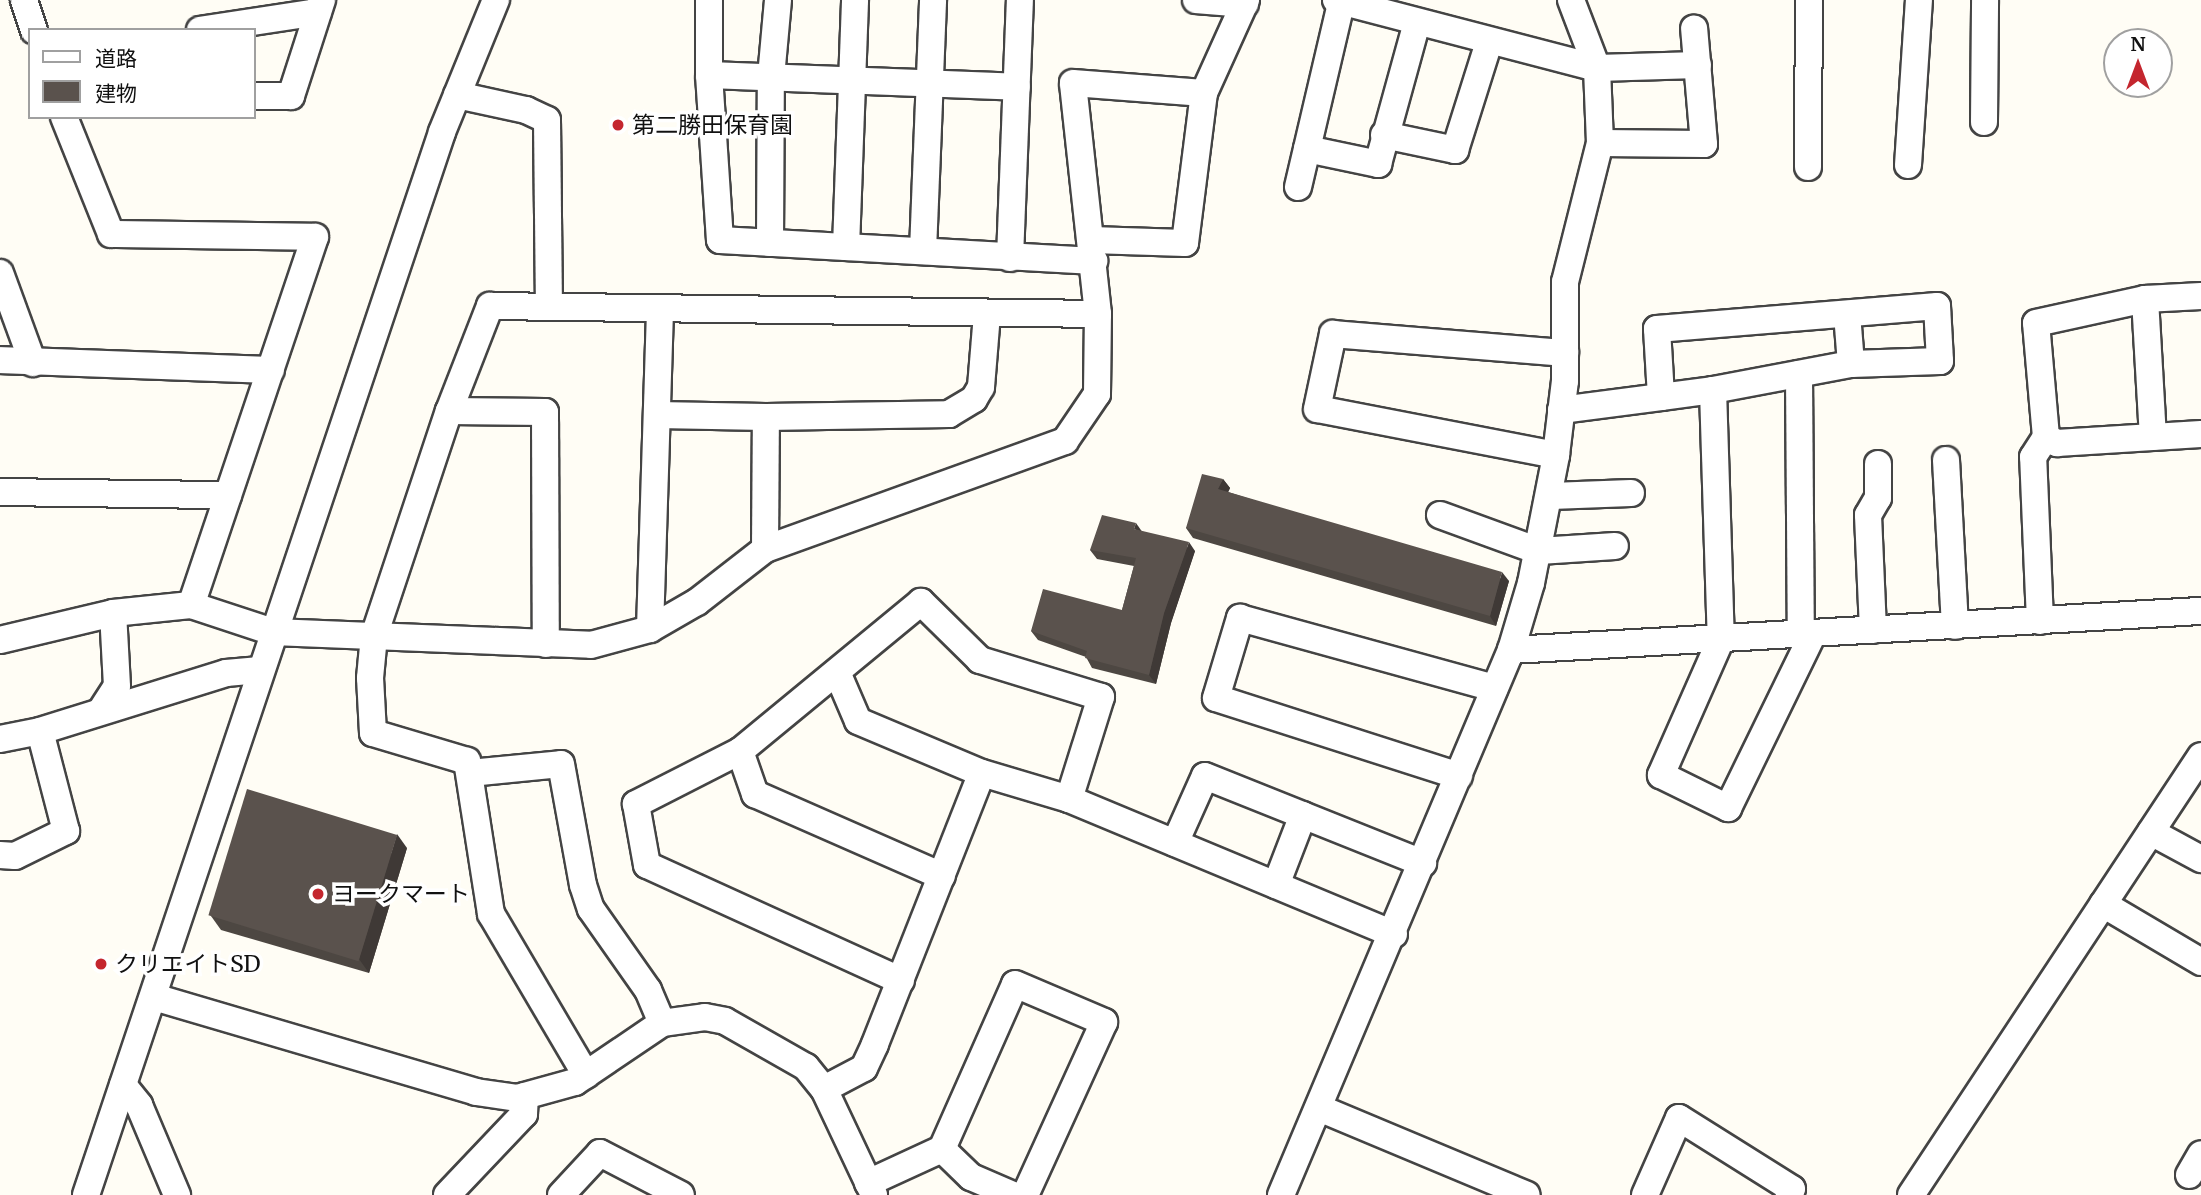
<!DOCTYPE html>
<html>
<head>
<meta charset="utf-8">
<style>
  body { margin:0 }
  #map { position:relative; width:2201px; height:1195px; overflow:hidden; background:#fffdf5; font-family:Merriweather,"Noto Sans JP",serif }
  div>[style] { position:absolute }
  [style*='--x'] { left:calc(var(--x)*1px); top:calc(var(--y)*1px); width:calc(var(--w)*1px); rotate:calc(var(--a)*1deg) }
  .roads { filter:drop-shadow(2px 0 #444) drop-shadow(-2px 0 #444) drop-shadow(0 2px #444) drop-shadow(0 -2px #444) }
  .minor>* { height:26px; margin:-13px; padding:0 13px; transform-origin:13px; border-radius:13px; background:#fff }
  .wall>* { inset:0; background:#4d4742 }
  .shaded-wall>* { inset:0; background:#3f3936 }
  .building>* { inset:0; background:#5a524d; transform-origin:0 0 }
  .dots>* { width:19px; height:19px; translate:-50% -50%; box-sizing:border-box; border:4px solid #fff; border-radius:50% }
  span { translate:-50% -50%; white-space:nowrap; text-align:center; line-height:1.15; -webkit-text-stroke:7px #fff; paint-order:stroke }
  .poi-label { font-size:23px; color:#111 }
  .left { translate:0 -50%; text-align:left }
  .legend { position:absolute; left:28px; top:28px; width:228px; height:91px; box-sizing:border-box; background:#fff; border:2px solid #a0a0a0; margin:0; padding:9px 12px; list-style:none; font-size:21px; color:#111 }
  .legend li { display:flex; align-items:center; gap:14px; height:35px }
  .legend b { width:35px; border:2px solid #a0a0a0 }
  .north { position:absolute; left:2103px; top:28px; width:70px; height:70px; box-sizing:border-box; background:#fff; border:2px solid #a0a0a0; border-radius:50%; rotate:0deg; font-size:19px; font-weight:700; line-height:28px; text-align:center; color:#111 }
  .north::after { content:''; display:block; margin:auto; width:24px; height:32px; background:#c4262e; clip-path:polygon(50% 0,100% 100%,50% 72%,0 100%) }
</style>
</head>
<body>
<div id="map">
  <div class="roads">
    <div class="minor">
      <i style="--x:24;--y:0;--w:32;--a:72"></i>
      <i style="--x:709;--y:0;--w:75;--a:90"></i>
      <i style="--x:709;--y:75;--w:165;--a:86.2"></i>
      <i style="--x:720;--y:240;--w:375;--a:3.2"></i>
      <i style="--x:1196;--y:0;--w:49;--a:4.7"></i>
      <i style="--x:1336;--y:0;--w:270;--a:14.6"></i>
      <i style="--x:1597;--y:68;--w:101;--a:-1.7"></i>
      <i style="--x:200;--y:30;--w:119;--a:-8.7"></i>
      <i style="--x:709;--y:75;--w:308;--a:2.2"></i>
      <i style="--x:457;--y:95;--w:71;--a:12.3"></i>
      <i style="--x:526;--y:110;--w:23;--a:25"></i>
      <i style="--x:547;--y:120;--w:186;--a:89.4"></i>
      <i style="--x:254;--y:96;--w:37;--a:0"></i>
      <i style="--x:291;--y:96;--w:101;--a:-72.1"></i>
      <i style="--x:64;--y:117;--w:126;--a:68.1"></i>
      <i style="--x:111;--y:234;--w:204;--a:0.8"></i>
      <i style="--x:315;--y:237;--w:388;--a:108.6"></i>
      <i style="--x:1984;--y:122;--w:122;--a:-89.5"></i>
      <i style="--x:1384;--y:135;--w:73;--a:11.9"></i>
      <i style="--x:1455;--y:150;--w:113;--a:-72.5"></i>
      <i style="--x:1600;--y:143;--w:104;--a:0.6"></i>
      <i style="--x:1704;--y:144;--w:116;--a:-94.9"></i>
      <i style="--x:1307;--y:149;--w:73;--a:11.9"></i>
      <i style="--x:1378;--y:164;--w:147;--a:-74.6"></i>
      <i style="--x:1908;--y:165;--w:165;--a:-86.2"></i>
      <i style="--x:1808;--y:167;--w:167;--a:-89.7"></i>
      <i style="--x:1298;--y:187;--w:192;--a:-76.8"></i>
      <i style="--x:1091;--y:240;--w:94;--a:1.8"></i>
      <i style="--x:1185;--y:243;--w:151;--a:-82.8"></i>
      <i style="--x:1204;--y:93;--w:102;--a:-65.7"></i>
      <i style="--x:770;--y:243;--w:166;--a:-89.7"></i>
      <i style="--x:771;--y:77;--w:77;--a:-84.8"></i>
      <i style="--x:846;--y:247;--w:247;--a:-87.9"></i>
      <i style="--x:923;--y:251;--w:251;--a:-87.7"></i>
      <i style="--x:1010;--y:258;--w:258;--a:-87.8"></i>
      <i style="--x:0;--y:273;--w:96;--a:69.9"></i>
      <i style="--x:2145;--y:299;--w:138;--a:86.7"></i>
      <i style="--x:1847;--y:314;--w:50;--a:85.4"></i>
      <i style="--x:0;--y:360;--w:271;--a:2.1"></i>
      <i style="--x:1799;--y:374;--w:260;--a:89.6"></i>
      <i style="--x:1713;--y:390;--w:249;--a:88.2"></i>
      <i style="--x:1721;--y:639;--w:149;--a:113.8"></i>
      <i style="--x:1661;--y:775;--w:75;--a:26.2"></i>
      <i style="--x:1728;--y:808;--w:194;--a:-64"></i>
      <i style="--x:1561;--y:410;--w:101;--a:-7.4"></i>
      <i style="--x:1661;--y:397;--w:52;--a:-7.7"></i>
      <i style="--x:1713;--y:390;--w:140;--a:-10.7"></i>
      <i style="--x:1851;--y:364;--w:89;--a:-1.9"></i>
      <i style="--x:1940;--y:361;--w:55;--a:-93.1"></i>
      <i style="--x:1937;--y:306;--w:281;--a:175.3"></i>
      <i style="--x:1657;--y:329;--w:68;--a:86.6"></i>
      <i style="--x:449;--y:411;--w:96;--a:0.6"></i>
      <i style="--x:545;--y:412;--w:232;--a:89.8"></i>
      <i style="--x:657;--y:415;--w:109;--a:1.1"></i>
      <i style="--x:2046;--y:437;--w:13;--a:29"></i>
      <i style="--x:2057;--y:443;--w:144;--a:-3.6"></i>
      <i style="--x:1556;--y:455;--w:243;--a:-169.1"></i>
      <i style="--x:1317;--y:409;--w:77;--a:-78"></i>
      <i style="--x:1333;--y:334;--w:233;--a:4.7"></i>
      <i style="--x:1946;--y:460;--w:166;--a:86.9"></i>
      <i style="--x:0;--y:492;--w:228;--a:0.8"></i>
      <i style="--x:1551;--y:496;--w:80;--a:-2.1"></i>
      <i style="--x:1440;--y:515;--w:105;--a:20"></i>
      <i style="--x:1539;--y:551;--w:76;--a:-3.8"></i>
      <i style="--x:765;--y:549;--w:132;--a:-89.6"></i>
      <i style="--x:766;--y:417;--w:183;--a:-0.9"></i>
      <i style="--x:949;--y:414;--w:29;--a:-31"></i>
      <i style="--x:974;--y:399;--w:14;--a:-60"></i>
      <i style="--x:981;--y:387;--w:73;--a:-85.3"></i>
      <i style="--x:2040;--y:621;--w:164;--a:-92.4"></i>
      <i style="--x:2033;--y:457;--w:24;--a:-57"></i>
      <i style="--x:2046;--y:437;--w:114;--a:-95"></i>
      <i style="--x:2036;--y:323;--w:112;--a:-12.4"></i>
      <i style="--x:2145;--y:299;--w:56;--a:-3.1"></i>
      <i style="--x:650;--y:629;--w:320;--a:-88.2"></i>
      <i style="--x:1873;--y:630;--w:115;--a:-92.5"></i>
      <i style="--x:1868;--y:515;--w:20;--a:-60"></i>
      <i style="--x:1878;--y:498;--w:34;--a:-90"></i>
      <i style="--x:0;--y:640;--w:116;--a:-13.4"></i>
      <i style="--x:113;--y:613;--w:78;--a:-5.9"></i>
      <i style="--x:191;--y:605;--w:86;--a:18.2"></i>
      <i style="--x:273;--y:632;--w:318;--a:2.3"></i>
      <i style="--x:591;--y:645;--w:61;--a:-15.2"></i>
      <i style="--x:650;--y:629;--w:54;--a:-29.9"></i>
      <i style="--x:697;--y:602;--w:86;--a:-37.9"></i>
      <i style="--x:765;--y:549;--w:319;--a:-19.8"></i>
      <i style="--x:1065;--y:441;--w:57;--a:-55.8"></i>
      <i style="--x:1097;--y:394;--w:80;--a:-89.3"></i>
      <i style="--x:1098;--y:314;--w:232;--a:-96.2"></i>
      <i style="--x:1073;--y:83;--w:131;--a:4.4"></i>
      <i style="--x:1511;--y:650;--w:691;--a:-3.24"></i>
      <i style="--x:837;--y:672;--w:53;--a:66.8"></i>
      <i style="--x:858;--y:721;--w:134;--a:22.8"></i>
      <i style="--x:982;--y:773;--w:91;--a:16.6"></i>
      <i style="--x:1069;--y:799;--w:107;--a:-72.6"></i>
      <i style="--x:1101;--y:697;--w:127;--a:-163"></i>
      <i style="--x:980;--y:660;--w:83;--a:-135.5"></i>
      <i style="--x:921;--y:602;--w:234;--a:140.5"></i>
      <i style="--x:740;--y:751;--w:117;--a:153"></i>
      <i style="--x:636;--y:804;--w:62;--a:79.8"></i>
      <i style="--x:647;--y:865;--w:279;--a:24.5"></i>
      <i style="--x:102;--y:709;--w:27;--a:-57"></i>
      <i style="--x:117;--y:686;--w:73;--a:-93.1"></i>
      <i style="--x:0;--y:739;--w:41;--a:-11.3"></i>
      <i style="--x:40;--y:731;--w:195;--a:-17.3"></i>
      <i style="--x:226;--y:673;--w:34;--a:-5"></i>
      <i style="--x:740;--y:751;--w:46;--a:70.8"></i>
      <i style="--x:755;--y:794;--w:204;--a:23.7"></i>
      <i style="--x:470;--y:773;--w:91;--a:-5.6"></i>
      <i style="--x:561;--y:764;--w:123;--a:79.7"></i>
      <i style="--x:583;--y:885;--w:25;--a:72"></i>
      <i style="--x:591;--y:909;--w:99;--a:54.9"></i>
      <i style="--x:648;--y:990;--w:36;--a:67"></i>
      <i style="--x:1459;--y:776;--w:255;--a:-162.2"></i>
      <i style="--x:1216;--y:698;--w:84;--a:-73.3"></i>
      <i style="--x:1240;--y:618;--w:264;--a:15.4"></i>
      <i style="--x:1069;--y:799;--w:352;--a:22.6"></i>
      <i style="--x:2151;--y:832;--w:57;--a:28.4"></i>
      <i style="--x:1175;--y:843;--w:73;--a:-65.9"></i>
      <i style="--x:1205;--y:776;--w:235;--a:21.8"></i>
      <i style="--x:0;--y:855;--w:15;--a:4"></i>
      <i style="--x:15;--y:856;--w:57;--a:-26.1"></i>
      <i style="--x:66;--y:831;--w:103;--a:-104.6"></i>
      <i style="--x:1276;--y:885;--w:75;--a:-68.9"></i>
      <i style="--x:2103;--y:904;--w:114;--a:30.6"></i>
      <i style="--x:154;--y:997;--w:336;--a:16.4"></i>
      <i style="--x:476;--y:1092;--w:41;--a:8.3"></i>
      <i style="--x:517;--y:1098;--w:60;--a:-15.4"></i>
      <i style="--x:575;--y:1082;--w:105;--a:-34.1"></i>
      <i style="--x:662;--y:1023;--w:43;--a:-7.9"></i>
      <i style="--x:705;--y:1017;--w:20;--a:11"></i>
      <i style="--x:725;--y:1021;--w:93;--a:29.6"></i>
      <i style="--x:806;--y:1067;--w:28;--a:51"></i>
      <i style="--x:824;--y:1089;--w:117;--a:64.7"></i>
      <i style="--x:586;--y:1075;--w:187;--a:-120.5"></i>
      <i style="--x:491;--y:914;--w:155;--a:-98.9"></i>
      <i style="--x:467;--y:761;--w:98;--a:-163.4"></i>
      <i style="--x:373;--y:733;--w:55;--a:-93.1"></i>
      <i style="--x:370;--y:678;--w:42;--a:-84.6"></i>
      <i style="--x:374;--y:636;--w:237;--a:-71.6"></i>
      <i style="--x:449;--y:411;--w:113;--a:-68.7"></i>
      <i style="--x:490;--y:306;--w:608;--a:0.75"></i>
      <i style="--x:123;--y:1085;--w:26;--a:51"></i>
      <i style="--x:139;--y:1105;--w:98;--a:67.1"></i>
      <i style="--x:824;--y:1089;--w:45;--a:-27.7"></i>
      <i style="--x:864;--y:1068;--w:26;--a:-65"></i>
      <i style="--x:875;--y:1044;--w:291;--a:-68.5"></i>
      <i style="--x:1319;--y:1108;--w:225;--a:22.7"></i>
      <i style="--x:942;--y:1149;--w:40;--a:44"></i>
      <i style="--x:971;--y:1177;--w:46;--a:23.2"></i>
      <i style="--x:2189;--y:1175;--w:24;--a:-60"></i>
      <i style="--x:868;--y:1183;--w:81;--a:-24.7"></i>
      <i style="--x:942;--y:1149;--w:180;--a:-66.1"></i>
      <i style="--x:1015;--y:984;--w:97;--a:23.1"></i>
      <i style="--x:1104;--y:1022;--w:190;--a:114.5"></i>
      <i style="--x:86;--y:1195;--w:1121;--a:-71.48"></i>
      <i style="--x:442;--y:132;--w:143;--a:-67.8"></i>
      <i style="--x:447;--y:1195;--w:112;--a:-46.5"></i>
      <i style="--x:524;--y:1114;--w:18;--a:-87"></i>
      <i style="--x:561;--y:1195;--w:57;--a:-47.1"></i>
      <i style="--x:600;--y:1153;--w:91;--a:27.4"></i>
      <i style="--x:1281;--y:1195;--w:592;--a:-67.12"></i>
      <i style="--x:1511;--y:650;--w:70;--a:-73.4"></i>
      <i style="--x:1531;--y:583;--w:130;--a:-78.9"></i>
      <i style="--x:1556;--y:455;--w:75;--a:-83.1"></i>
      <i style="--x:1565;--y:381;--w:99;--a:-90"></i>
      <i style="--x:1565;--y:282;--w:143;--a:-75.9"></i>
      <i style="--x:1600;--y:143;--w:75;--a:-92.3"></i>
      <i style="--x:1597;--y:68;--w:73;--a:-110.9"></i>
      <i style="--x:1645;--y:1195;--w:84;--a:-66.2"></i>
      <i style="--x:1679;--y:1118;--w:133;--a:32.1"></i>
      <i style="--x:1792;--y:1189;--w:7;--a:117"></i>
      <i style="--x:1911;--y:1195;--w:526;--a:-56.55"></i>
    </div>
  </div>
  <div class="wall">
    <i style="clip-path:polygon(1223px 479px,1230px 488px,1228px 492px,1509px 581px,1496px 626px,1193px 538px,1186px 528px)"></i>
    <i style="clip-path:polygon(1141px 531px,1195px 551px,1171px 623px,1156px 684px,1092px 668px,1086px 657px,1038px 640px,1031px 631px,1122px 610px,1134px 566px,1097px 559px,1090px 550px)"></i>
    <i style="clip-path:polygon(407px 848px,369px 973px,221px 930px,211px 916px)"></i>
  </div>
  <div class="shaded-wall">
    <i style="clip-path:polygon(1223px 479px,1230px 488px,1225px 499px,1218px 489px)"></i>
    <i style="clip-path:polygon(1136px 523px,1143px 533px,1134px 529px)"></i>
    <i style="clip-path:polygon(1189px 542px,1195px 551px,1171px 623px,1156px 684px,1149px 675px,1164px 613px)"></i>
    <i style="clip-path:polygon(1502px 572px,1509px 581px,1496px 626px,1490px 616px)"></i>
    <i style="clip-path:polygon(397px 834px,407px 848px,369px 973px,359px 959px)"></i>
  </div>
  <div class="building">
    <i style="clip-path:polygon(1202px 474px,1223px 479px,1218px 489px,1502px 572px,1490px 616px,1186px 528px)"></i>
    <i style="clip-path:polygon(1102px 515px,1136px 523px,1134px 529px,1189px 542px,1164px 613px,1149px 675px,1085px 658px,1087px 651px,1031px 631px,1043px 589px,1122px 610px,1136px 558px,1090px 550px)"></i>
    <i style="left:247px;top:789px;width:157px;height:132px;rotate:17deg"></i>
  </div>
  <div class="dots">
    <i style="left:618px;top:125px;background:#c4262e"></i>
    <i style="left:318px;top:894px;background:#c4262e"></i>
    <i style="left:101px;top:964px;background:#c4262e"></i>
  </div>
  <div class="poi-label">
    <span class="left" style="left:632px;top:125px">第二勝田保育園</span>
    <span class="left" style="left:332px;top:894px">ヨークマート</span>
    <span class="left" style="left:115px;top:964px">クリエイトSD</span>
  </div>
  <ul class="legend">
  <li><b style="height:9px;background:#fff"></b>道路</li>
  <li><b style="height:19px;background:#5a524d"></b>建物</li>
  </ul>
  <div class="north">N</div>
</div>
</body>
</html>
